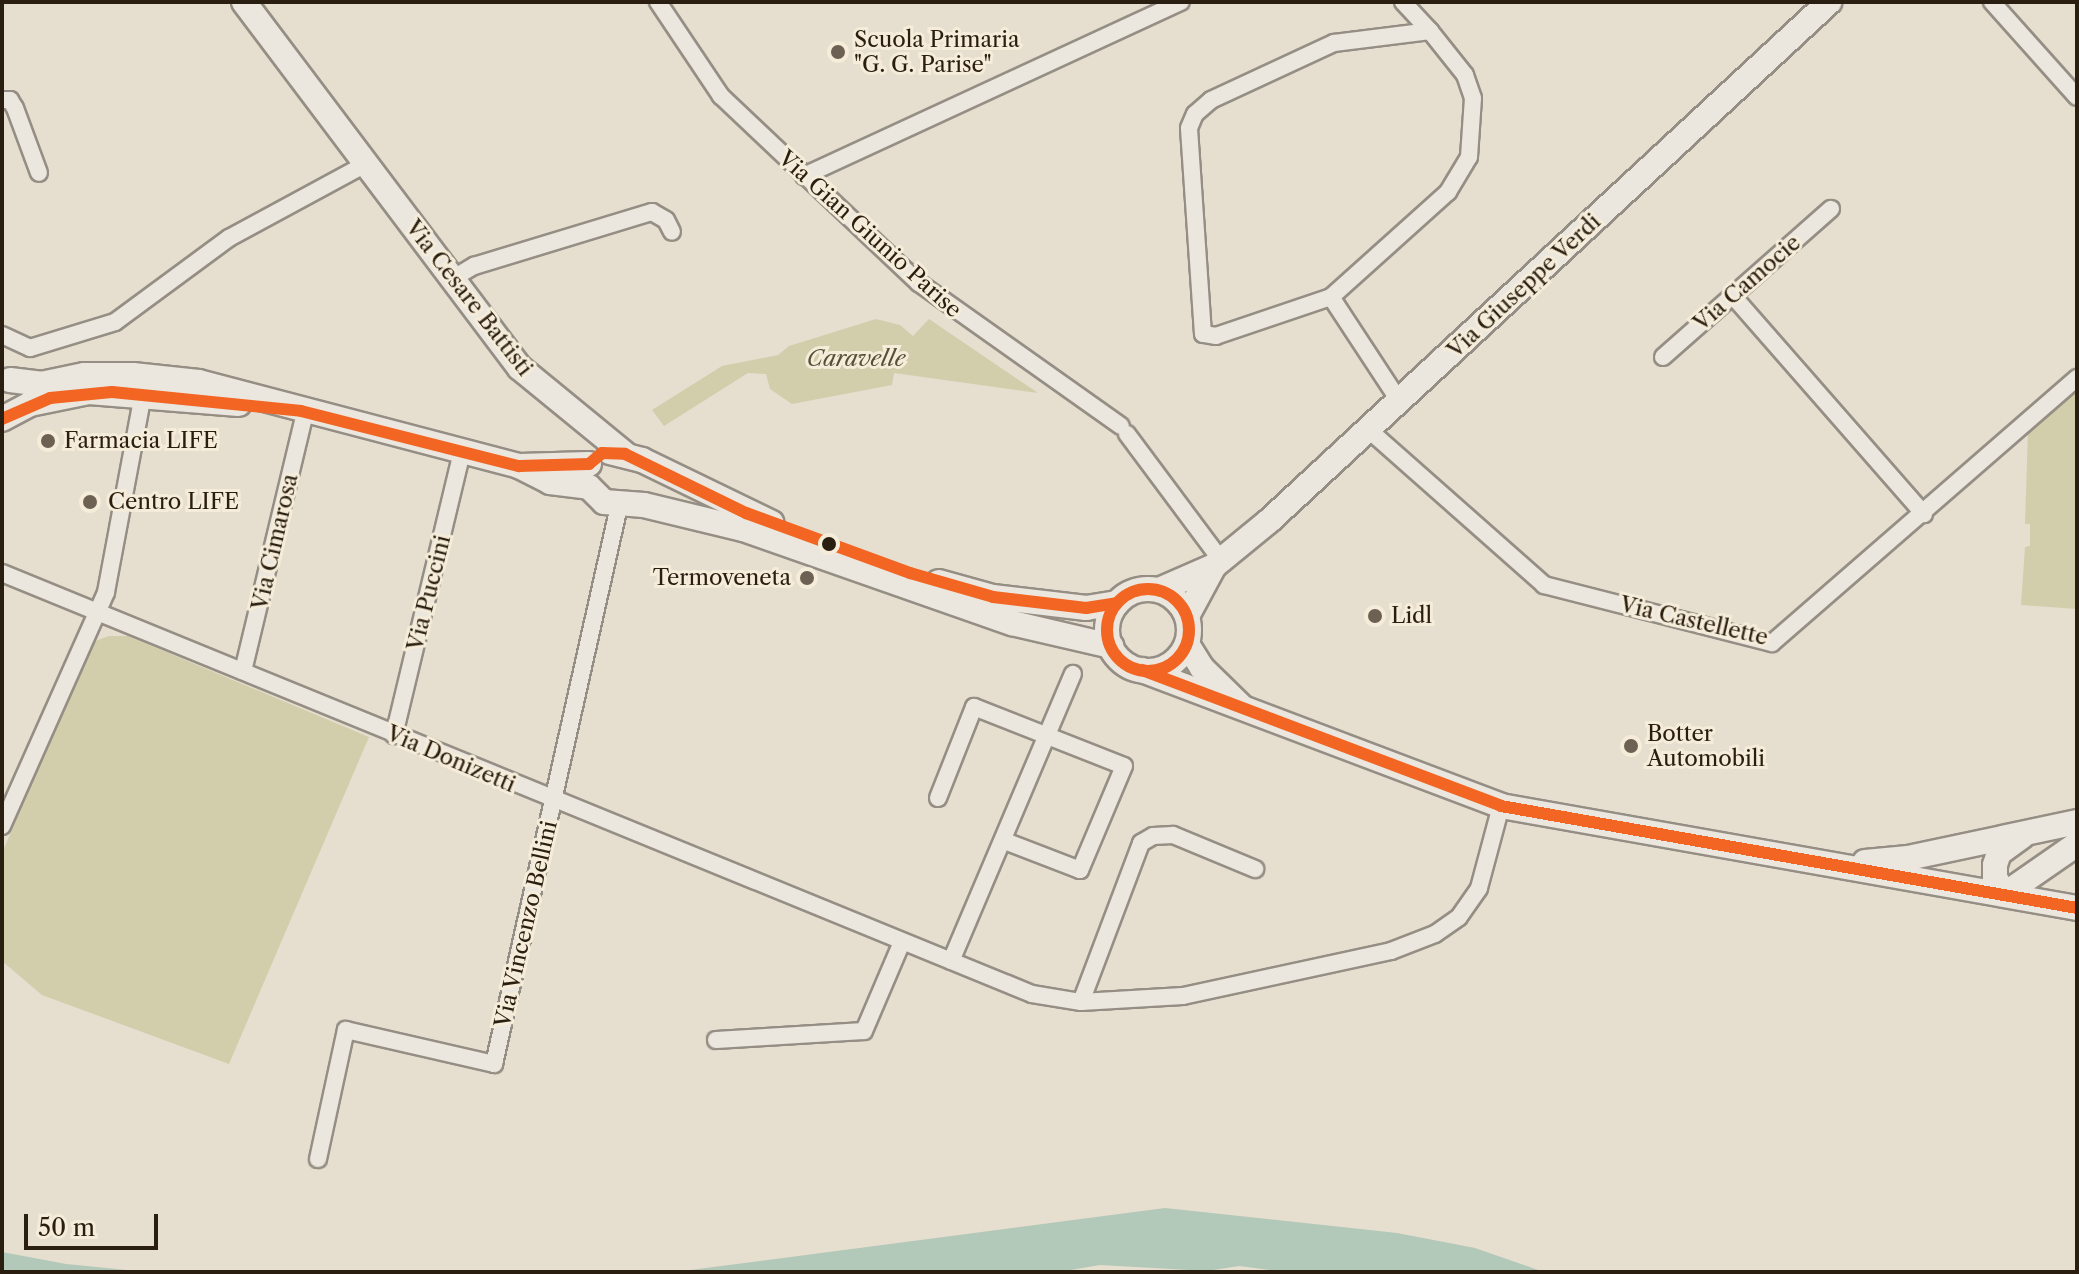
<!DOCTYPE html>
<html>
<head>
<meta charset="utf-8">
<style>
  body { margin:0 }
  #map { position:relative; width:2079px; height:1274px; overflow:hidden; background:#e6decf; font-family:"Libre Caslon Text",serif }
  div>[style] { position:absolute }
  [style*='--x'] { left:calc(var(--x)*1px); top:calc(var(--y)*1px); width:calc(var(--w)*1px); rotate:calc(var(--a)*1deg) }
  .green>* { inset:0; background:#d2ceac }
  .water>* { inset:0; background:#b2c8b8 }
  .roads { filter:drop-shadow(2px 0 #958e84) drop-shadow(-2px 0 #958e84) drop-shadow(0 2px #958e84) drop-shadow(0 -2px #958e84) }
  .street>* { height:16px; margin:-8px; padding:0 8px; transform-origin:8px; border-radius:8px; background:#ebe7df }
  .secondary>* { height:24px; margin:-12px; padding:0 12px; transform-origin:12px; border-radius:12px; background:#ebe7df }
  .secondary>.ring { margin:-12px; padding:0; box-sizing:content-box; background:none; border:24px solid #ebe7df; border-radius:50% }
  .bus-1>* { height:12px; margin:-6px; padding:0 6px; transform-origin:6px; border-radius:6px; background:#f26522 }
  .bus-1>.ring { margin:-6px; padding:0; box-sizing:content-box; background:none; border:12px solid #f26522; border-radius:50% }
  .dots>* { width:22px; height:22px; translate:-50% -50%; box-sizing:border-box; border:4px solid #f5ecd9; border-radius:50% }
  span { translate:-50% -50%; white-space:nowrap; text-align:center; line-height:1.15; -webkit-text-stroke:6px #f5ecd9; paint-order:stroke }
  .poi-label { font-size:22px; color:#2a1e10 }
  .left { translate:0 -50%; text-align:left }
  .right { translate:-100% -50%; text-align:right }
  .street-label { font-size:22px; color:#2a1e10 }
  .park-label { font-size:22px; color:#574f36; font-style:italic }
  .frame { position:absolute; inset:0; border:4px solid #2a1e10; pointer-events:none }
  .scale { position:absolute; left:24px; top:1214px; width:134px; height:36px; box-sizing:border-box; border:4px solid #2a1e10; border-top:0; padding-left:10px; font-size:24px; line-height:28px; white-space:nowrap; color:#2a1e10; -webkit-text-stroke:6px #f5ecd9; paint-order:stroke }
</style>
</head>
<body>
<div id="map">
  <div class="green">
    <i style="clip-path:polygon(876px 319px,900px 325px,913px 336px,929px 319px,1038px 393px,894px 373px,892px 385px,792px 404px,770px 389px,766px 374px,748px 373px,664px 426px,652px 410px,722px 366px,778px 355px,789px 346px)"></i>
    <i style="clip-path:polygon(2077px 386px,2077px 609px,2021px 605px,2025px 547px,2030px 546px,2030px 524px,2025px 524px,2028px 431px)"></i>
    <i style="clip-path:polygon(109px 636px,128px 636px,369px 737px,229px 1064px,42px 995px,2px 961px,2px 853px,86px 657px,95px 641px)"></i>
  </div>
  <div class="water">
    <i style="clip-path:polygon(1165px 1208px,1397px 1233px,1475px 1248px,1544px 1272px,1287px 1272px,1239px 1266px,1207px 1271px,1100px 1265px,1059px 1272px,675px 1272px)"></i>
    <i style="clip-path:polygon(2px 1252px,66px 1264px,147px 1272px,2px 1272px)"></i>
  </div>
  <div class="roads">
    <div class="street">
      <i style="--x:658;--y:2;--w:113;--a:56.2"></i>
      <i style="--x:721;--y:96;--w:272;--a:43.4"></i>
      <i style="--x:919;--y:283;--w:247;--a:35.3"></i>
      <i style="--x:1403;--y:2;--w:40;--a:47"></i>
      <i style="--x:1430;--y:31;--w:56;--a:51.5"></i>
      <i style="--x:1465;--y:75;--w:24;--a:71"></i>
      <i style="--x:1473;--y:98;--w:59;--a:93.9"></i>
      <i style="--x:1469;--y:157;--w:41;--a:121"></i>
      <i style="--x:1448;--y:192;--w:157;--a:138.1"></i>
      <i style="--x:1331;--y:297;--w:121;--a:161.3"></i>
      <i style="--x:1216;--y:336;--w:13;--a:-171"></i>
      <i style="--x:1203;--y:334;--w:206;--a:-93.9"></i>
      <i style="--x:1189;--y:128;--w:15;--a:-67"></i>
      <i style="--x:1195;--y:114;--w:21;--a:-41"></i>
      <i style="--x:1211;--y:100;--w:136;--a:-24.9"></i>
      <i style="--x:1334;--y:43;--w:97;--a:-7.1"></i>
      <i style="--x:1992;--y:2;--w:127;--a:48.2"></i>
      <i style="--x:2;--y:100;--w:8;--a:0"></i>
      <i style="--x:10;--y:100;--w:9;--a:58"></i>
      <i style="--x:15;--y:108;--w:69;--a:69.7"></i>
      <i style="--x:804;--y:176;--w:415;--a:-24.8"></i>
      <i style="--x:452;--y:279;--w:26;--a:-31"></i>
      <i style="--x:474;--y:266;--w:186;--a:-16.9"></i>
      <i style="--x:652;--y:212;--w:16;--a:30"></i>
      <i style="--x:666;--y:220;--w:13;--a:63"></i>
      <i style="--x:1733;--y:296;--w:290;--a:48.8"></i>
      <i style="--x:1331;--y:297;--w:126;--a:56.7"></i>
      <i style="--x:2;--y:335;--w:31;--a:25"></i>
      <i style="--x:30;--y:348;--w:89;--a:-17"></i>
      <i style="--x:115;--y:322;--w:142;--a:-36.4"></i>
      <i style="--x:229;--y:238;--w:156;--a:-28.4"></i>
      <i style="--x:1663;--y:357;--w:224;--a:-41.4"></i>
      <i style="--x:1369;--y:430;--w:234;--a:41.5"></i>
      <i style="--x:1544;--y:585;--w:235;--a:14.3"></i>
      <i style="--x:1772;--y:643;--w:404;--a:-41"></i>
      <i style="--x:1127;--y:434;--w:157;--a:53.3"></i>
      <i style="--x:2;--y:573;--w:1113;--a:22.23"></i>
      <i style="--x:1032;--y:994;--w:50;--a:9.3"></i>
      <i style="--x:1081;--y:1002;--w:102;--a:-3.4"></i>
      <i style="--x:1183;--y:996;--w:213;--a:-12.2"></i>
      <i style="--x:1391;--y:951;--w:47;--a:-21.1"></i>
      <i style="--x:1435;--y:934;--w:29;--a:-35"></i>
      <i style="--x:1459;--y:917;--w:35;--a:-55"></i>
      <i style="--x:1479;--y:888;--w:85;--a:-75"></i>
      <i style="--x:243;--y:671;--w:266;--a:-76.5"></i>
      <i style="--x:394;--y:735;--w:292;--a:-76.5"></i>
      <i style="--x:938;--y:798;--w:98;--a:-68.4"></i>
      <i style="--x:974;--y:707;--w:161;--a:21.5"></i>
      <i style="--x:1124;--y:766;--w:113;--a:112.9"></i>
      <i style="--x:1080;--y:870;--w:80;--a:-158.9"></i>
      <i style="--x:2;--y:826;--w:256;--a:-66"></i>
      <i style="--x:106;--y:592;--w:201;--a:-79.4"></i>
      <i style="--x:951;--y:961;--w:312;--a:-67"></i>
      <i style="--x:1081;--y:1002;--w:170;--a:-69.3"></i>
      <i style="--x:1141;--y:843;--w:14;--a:-30"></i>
      <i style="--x:1153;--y:836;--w:20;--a:-3"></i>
      <i style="--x:1173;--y:835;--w:89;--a:22.5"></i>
      <i style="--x:716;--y:1040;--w:148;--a:-3.5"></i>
      <i style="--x:864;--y:1031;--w:97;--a:-66.9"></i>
      <i style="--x:318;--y:1159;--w:132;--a:-77.8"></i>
      <i style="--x:346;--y:1030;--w:152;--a:12.9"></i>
      <i style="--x:494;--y:1064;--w:572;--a:-77.37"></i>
    </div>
    <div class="secondary">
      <i style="--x:244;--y:2;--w:458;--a:53"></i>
      <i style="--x:520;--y:368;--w:136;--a:39.3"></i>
      <i style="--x:10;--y:380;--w:31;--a:7"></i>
      <i style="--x:41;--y:384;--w:44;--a:-11.8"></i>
      <i style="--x:84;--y:375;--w:49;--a:0"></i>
      <i style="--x:133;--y:375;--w:66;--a:6.1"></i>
      <i style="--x:199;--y:382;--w:331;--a:14.7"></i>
      <i style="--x:519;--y:466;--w:70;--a:-1.6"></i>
      <i style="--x:2;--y:419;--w:32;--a:-28"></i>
      <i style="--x:30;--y:404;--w:60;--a:-11.5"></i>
      <i style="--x:89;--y:392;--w:150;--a:4.6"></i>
      <i style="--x:610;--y:452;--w:33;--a:14"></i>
      <i style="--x:642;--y:460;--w:144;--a:25.9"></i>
      <i style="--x:519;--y:466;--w:35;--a:27"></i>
      <i style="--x:550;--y:482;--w:39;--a:7"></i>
      <i style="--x:589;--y:487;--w:21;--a:45"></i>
      <i style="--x:604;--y:502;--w:40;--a:4.3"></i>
      <i style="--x:644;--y:505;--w:102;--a:13.6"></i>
      <i style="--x:743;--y:529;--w:285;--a:19.3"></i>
      <i style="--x:1012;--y:623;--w:102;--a:13.1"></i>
      <i style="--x:939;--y:582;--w:56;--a:15.5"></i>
      <i style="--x:993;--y:597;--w:94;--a:6.7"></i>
      <i style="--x:1086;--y:608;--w:31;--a:-9"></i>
      <i class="ring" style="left:1107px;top:589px;width:58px;height:58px"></i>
      <i style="--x:1159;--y:590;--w:60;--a:-23.6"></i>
      <i style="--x:1214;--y:566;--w:71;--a:-39.3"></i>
      <i style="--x:1269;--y:521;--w:764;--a:-42.82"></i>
      <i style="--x:1187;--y:616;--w:57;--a:-61.6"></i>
      <i style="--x:1187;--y:644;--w:28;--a:58"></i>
      <i style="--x:1202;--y:668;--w:54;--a:44.3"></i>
      <i style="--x:1142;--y:670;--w:384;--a:20.7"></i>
      <i style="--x:1501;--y:806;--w:585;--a:10.04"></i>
      <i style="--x:1865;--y:862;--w:43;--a:-5.3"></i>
      <i style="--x:1908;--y:858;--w:173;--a:-12"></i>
      <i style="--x:2005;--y:894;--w:88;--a:-34.8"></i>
      <i style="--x:2005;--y:894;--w:19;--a:-122"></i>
      <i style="--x:1995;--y:878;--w:13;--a:-90"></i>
      <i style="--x:1995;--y:865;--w:13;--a:-72"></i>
      <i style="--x:1999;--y:853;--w:29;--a:-36"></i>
    </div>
  </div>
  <div class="bus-1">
    <i style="--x:2;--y:419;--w:52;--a:-23.6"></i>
    <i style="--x:50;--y:398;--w:62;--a:-5.5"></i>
    <i style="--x:112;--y:392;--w:190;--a:5.7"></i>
    <i style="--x:301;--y:411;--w:225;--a:14.2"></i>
    <i style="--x:519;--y:466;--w:70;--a:-1.6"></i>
    <i style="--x:589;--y:464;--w:17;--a:-40"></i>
    <i style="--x:602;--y:453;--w:23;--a:2"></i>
    <i style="--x:625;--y:454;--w:135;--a:26"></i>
    <i style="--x:746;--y:513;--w:175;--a:20.1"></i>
    <i style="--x:910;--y:573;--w:86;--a:16.1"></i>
    <i style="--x:993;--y:597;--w:94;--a:6.7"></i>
    <i style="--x:1086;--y:608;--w:31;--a:-9"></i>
    <i class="ring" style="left:1107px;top:589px;width:70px;height:70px"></i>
    <i style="--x:1142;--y:670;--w:384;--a:20.7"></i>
    <i style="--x:1501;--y:806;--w:585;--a:10.04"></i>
  </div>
  <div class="dots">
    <i style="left:838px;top:52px;background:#6c6153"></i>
    <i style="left:48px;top:441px;background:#6c6153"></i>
    <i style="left:90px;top:502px;background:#6c6153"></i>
    <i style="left:829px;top:544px;background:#2a1e10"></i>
    <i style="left:807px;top:578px;background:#6c6153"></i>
    <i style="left:1375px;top:616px;background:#6c6153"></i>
    <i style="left:1631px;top:746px;background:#6c6153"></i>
  </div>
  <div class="poi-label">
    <span class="left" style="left:854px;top:52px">Scuola Primaria<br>"G. G. Parise"</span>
    <span class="left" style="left:64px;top:441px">Farmacia LIFE</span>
    <span class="left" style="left:108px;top:502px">Centro LIFE</span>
    <span class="right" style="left:791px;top:578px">Termoveneta</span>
    <span class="left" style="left:1391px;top:616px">Lidl</span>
    <span class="left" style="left:1647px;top:746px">Botter<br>Automobili</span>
  </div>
  <div class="street-label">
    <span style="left:870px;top:234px;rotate:42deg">Via Gian Giunio Parise</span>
    <span style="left:1747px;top:283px;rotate:-41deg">Via Camocie</span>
    <span style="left:1524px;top:286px;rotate:-43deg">Via Giuseppe Verdi</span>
    <span style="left:469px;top:298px;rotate:52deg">Via Cesare Battisti</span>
    <span style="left:275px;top:542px;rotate:-77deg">Via Cimarosa</span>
    <span style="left:429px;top:593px;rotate:-76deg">Via Puccini</span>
    <span style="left:1694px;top:621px;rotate:13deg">Via Castellette</span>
    <span style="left:451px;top:759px;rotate:23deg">Via Donizetti</span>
    <span style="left:526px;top:924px;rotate:-77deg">Via Vincenzo Bellini</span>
  </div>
  <div class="park-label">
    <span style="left:856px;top:359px">Caravelle</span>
  </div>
  <div class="frame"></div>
  <div class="scale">50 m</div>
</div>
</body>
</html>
